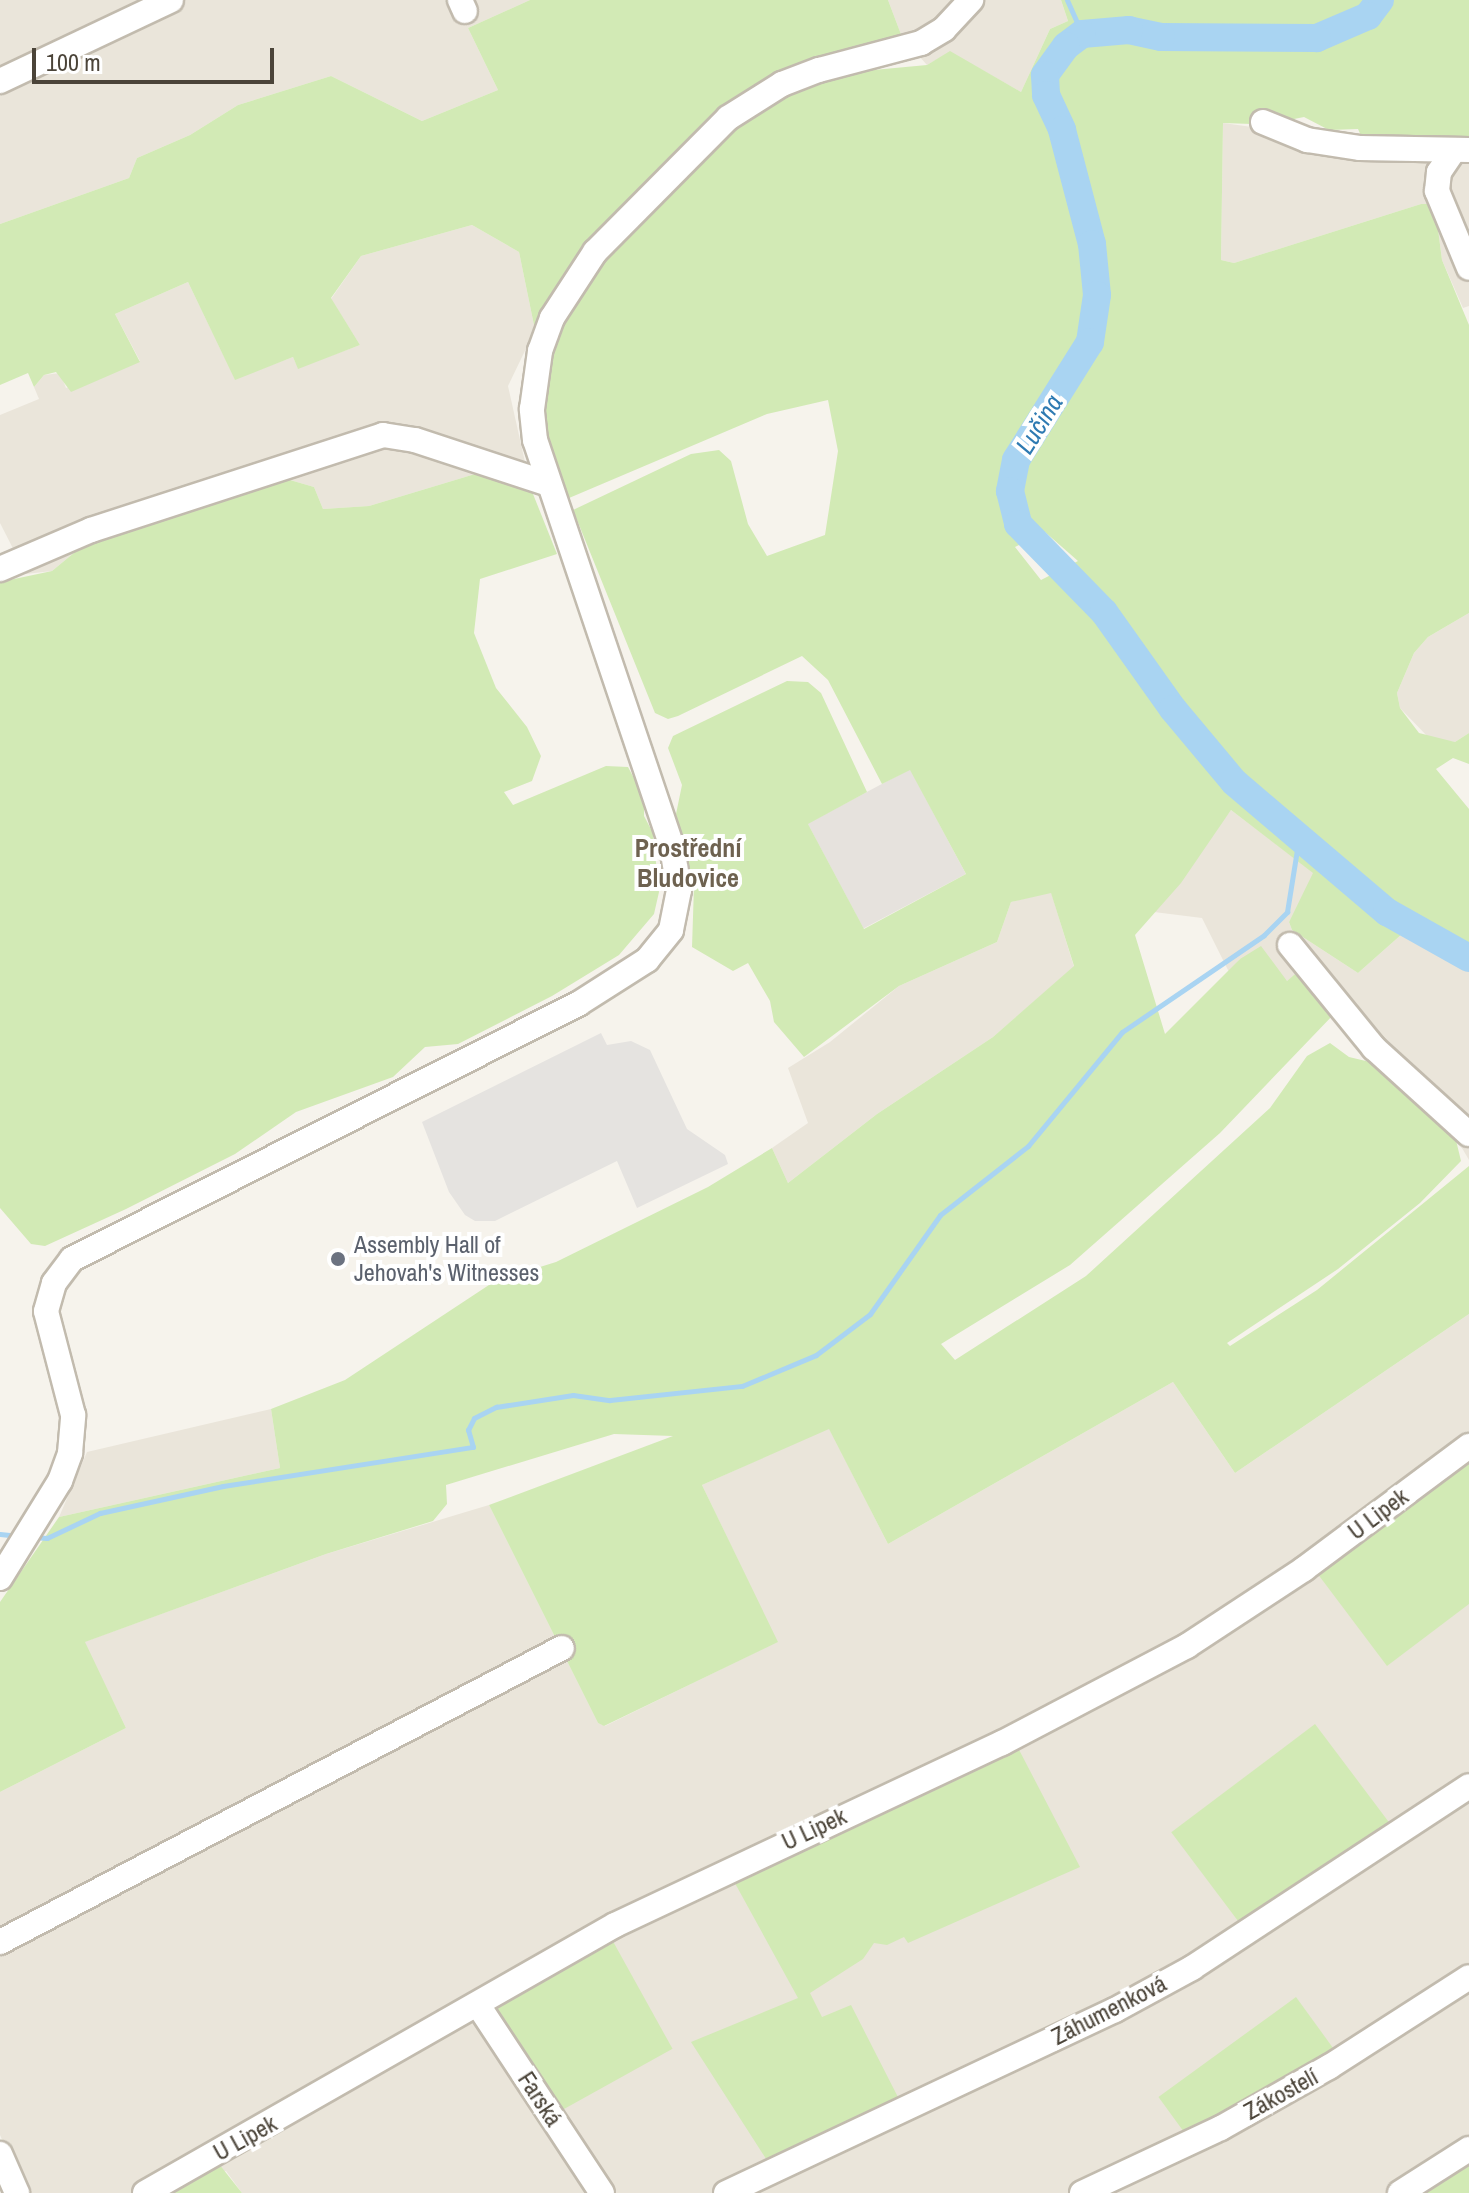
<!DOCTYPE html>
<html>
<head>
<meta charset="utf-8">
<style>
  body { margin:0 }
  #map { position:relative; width:1469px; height:2193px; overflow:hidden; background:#f6f3ec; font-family:"Archivo Narrow",sans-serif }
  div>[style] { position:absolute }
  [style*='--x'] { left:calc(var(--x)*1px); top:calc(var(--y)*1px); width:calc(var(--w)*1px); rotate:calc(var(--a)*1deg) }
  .residential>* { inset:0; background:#eae5da }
  .industrial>* { inset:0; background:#e6e2dd; transform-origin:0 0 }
  .green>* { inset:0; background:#d2eab5; transform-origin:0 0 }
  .parking>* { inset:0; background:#e5e3e0 }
  .stream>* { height:5px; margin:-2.5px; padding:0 2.5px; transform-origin:2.5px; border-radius:2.5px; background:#a9d4f2 }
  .river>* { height:28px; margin:-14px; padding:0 14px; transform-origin:14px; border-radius:14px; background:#a9d4f2 }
  .roads { filter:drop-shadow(2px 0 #c2bbae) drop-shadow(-2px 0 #c2bbae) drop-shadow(0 2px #c2bbae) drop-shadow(0 -2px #c2bbae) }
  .minor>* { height:24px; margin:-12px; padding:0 12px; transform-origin:12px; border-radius:12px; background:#fff }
  .dots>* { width:22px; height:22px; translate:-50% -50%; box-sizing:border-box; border:4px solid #fff; border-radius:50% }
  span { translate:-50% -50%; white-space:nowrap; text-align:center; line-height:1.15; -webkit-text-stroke:8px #fff; paint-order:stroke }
  .worship-label { font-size:24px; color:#5b616d }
  .left { translate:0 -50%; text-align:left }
  .street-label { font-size:24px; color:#4b4439 }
  .water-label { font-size:26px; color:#2e7ab2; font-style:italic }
  .neighbourhood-label { font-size:26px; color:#6e6250; font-weight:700 }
  .scale { position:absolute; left:32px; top:48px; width:242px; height:36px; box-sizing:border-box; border:4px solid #4b4439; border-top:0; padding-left:10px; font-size:24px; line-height:28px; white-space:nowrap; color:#4b4439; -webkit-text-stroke:6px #fff; paint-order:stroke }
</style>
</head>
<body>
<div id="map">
  <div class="residential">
    <i style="clip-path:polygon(0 0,530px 0,468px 28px,498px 90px,422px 121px,331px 76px,238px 105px,190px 135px,137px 158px,129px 178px,0 224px)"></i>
    <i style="clip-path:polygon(888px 0,1061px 0,1068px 21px,1050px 29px,1021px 92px,950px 52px,927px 65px,902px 37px)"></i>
    <i style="clip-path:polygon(1223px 123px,1469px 157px,1469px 306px,1463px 308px,1442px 260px,1438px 229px,1421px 204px,1234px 263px,1221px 260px)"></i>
    <i style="clip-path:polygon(472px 225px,519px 252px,535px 330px,508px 386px,531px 489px,485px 471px,369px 506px,323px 509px,314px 487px,290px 480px,155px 519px,75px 552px,52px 571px,26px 574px,0 523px,0 415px,39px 399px,34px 387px,44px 375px,60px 373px,66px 388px,140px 361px,115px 314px,188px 282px,235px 379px,293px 357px,298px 368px,360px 345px,331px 299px,361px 256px)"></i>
    <i style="clip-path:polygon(1469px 613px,1469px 733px,1455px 742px,1430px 739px,1400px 708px,1397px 693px,1414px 653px,1428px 637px)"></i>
    <i style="clip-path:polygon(1231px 810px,1314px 873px,1289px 922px,1292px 930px,1358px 973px,1402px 934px,1469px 968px,1469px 1160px,1455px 1136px,1370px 1062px,1332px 1018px,1334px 1013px,1301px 970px,1287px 981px,1240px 959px,1229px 972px,1202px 918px,1154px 912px)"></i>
    <i style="clip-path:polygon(1051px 892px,1074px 967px,993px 1037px,877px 1114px,788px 1183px,772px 1148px,808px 1123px,788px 1068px,830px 1042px,899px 986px,997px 942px,1011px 902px)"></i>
    <i style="clip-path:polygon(1469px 1314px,1469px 2154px,1409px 2193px,242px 2193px,226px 2171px,165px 2193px,26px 2193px,21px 2184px,0 2135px,0 1792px,126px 1728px,84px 1642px,326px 1554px,489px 1505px,598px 1723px,605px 1726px,777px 1642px,702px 1485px,829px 1428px,888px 1544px,1173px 1382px,1235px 1473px)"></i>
    <i style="clip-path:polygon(271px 1409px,280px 1468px,59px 1517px,87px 1452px)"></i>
  </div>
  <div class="industrial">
    <i style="left:910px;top:769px;width:119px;height:116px;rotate:62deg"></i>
  </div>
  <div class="green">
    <i style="clip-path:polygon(evenodd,530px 0,888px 0,902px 37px,831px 54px,756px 87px,714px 114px,681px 146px,706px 148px,744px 116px,786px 95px,852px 72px,927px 65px,950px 51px,1021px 92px,1050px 29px,1068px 21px,1061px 0,1469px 0,1469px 157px,1362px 138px,1358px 129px,1329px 130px,1304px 117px,1289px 120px,1255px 114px,1252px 124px,1223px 123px,1221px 260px,1234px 263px,1421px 204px,1427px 204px,1438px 229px,1442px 260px,1469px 325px,1469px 613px,1428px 637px,1414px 653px,1397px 693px,1400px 708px,1419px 733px,1455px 742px,1469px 733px,1469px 764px,1453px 758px,1436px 769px,1469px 809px,1469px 968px,1402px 934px,1358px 973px,1292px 930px,1289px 922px,1313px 873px,1231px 810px,1181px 883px,1135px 935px,1165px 1034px,1240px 959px,1261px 946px,1287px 981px,1301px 969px,1335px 1013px,1220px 1133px,1070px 1265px,941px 1344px,955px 1360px,1086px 1276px,1270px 1108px,1307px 1056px,1330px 1043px,1349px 1057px,1370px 1062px,1455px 1136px,1461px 1161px,1420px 1203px,1338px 1269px,1227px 1343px,1230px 1346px,1317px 1290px,1469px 1166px,1469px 1314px,1235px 1473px,1173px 1382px,888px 1544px,829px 1429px,702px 1485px,778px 1642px,604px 1726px,598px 1723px,489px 1505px,673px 1436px,614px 1434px,446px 1485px,447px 1504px,433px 1521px,326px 1554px,85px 1642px,126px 1728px,0 1792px,0 1602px,59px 1517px,280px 1468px,271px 1409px,345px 1380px,495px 1281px,556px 1262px,708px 1187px,772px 1148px,788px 1183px,877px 1114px,993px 1037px,1074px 966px,1051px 893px,1011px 902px,997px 942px,899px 986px,804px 1057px,774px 1022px,770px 1001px,748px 963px,733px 971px,692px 947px,694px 886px,676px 814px,682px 785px,668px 748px,673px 736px,787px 681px,808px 682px,821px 693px,867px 792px,808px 824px,864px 929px,966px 874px,910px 770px,882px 784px,828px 680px,802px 656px,678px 716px,668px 719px,655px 713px,573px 510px,691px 454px,719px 450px,731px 461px,748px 524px,767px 556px,825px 535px,838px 451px,828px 400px,767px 414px,562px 501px,545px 437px,545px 377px,572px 303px,553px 293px,535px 330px,519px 252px,472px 225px,361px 256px,331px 298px,360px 345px,298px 369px,293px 357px,235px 380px,188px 282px,115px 314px,140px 362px,71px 392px,56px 372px,44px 375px,34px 387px,28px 373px,0 385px,0 224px,129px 178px,137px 158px,190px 135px,238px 105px,331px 76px,422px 121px,498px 90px,468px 28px,530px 0,1045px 532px,1078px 561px,1041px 580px,1015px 547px,1045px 532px)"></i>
    <i style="clip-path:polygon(485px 471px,531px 489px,557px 554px,480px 579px,474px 633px,496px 688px,527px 727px,541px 756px,532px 781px,504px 792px,513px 805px,606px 766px,628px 767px,644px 797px,644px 816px,653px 833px,659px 892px,654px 914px,619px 955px,552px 996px,458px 1044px,425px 1047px,393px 1077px,296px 1112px,235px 1154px,126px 1209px,45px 1246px,31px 1244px,0 1208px,0 582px,52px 571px,75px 552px,126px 529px,290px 480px,314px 487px,323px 509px,369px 506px)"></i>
    <i style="clip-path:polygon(1469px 1455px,1469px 1604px,1387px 1666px,1314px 1569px)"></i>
    <i style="left:1315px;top:1724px;width:126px;height:180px;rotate:53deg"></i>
    <i style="clip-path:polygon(1015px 1742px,1080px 1867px,908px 1943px,904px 1937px,887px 1945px,874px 1943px,863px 1959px,810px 1993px,822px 2017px,851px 2005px,902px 2105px,770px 2165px,691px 2042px,798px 1998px,731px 1876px)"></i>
    <i style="left:610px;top:1936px;width:129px;height:139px;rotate:61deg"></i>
    <i style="left:1296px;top:1997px;width:70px;height:170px;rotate:54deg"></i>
    <i style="clip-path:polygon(1469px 2154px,1469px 2193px,1409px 2193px)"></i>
    <i style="clip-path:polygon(219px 2164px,242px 2193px,165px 2193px)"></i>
  </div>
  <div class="parking">
    <i style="clip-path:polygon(601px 1033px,607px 1045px,631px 1041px,650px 1050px,687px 1129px,725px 1155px,728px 1164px,637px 1208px,617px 1161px,495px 1221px,475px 1221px,465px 1215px,449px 1192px,422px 1122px)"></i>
  </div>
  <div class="stream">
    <i style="--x:1067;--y:0;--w:37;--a:66"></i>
    <i style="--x:0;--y:1534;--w:19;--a:6"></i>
    <i style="--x:33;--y:1537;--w:14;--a:4"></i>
    <i style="--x:47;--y:1538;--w:59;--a:-25.3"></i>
    <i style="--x:100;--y:1513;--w:126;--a:-12.4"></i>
    <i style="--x:223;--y:1486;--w:253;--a:-8.9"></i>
    <i style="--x:473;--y:1447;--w:18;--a:-106"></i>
    <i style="--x:468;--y:1430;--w:13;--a:-63"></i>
    <i style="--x:474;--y:1418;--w:25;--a:-27"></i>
    <i style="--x:496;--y:1407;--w:78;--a:-8.9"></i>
    <i style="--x:573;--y:1395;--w:37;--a:8"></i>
    <i style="--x:610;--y:1400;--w:133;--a:-6.1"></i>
    <i style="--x:742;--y:1386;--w:80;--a:-22.7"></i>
    <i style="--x:816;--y:1355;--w:68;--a:-37.2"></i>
    <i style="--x:870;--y:1314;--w:121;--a:-54.7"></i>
    <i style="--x:940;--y:1215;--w:112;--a:-38.1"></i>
    <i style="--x:1028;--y:1146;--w:148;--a:-50.5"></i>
    <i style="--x:1122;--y:1032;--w:172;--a:-34.3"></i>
    <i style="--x:1264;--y:935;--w:33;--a:-45"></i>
    <i style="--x:1287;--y:912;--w:76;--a:-80.9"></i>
  </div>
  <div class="river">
    <i style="--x:1380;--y:0;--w:20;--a:127"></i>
    <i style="--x:1368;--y:16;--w:56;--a:156.7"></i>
    <i style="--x:1317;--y:38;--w:156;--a:-179.6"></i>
    <i style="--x:1161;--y:37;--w:33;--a:-168"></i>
    <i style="--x:1129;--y:30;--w:47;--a:175.1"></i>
    <i style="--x:1082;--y:34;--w:20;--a:143"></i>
    <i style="--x:1066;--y:46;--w:36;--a:126"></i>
    <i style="--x:1045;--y:75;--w:20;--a:87"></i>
    <i style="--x:1046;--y:95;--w:38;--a:65"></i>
    <i style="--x:1062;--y:130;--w:118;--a:75.3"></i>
    <i style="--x:1092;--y:244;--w:51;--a:84.4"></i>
    <i style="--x:1097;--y:295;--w:48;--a:98.5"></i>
    <i style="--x:1090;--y:342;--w:139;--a:122.1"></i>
    <i style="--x:1016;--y:460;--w:32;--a:101"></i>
    <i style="--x:1010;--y:491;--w:34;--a:76"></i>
    <i style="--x:1018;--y:524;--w:123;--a:45.7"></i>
    <i style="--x:1104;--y:612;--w:119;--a:54.6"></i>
    <i style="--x:1173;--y:709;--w:95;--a:50.1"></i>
    <i style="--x:1234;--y:782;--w:201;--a:40.4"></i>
    <i style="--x:1387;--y:912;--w:94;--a:29.3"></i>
  </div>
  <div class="roads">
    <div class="minor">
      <i style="--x:460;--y:0;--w:12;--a:66"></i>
      <i style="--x:0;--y:81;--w:189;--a:-25.3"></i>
      <i style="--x:1263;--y:122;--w:48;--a:22.2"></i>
      <i style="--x:1307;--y:140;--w:54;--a:8.6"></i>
      <i style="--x:1360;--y:148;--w:109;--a:1.1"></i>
      <i style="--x:1454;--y:150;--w:27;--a:124"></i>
      <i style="--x:1439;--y:172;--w:19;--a:96"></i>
      <i style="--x:1437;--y:191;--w:83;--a:67.4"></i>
      <i style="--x:0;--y:569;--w:99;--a:-23.2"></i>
      <i style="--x:91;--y:530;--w:307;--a:-18"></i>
      <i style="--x:383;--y:435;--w:32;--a:9"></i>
      <i style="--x:415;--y:440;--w:138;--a:18.2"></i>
      <i style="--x:1290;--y:945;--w:133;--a:50.8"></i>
      <i style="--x:1374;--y:1048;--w:128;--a:42.2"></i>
      <i style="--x:0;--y:1578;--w:114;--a:-58.3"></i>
      <i style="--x:60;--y:1481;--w:30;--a:-70"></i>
      <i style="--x:70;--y:1453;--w:38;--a:-85"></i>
      <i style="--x:73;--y:1415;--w:107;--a:-104.6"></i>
      <i style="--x:46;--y:1311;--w:29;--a:-74"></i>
      <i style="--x:54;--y:1283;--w:30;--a:-53"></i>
      <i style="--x:72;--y:1259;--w:567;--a:-26.75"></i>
      <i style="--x:578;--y:1004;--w:82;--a:-32.5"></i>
      <i style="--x:647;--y:960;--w:38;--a:-51"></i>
      <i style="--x:671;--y:930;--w:41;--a:-78.7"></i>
      <i style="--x:679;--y:890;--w:44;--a:-99.2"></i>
      <i style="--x:672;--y:847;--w:429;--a:-108.6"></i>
      <i style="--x:535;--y:440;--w:31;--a:-96"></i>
      <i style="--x:532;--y:409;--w:59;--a:-82.1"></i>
      <i style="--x:540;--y:351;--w:35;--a:-70"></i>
      <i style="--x:552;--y:318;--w:79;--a:-56.9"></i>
      <i style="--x:595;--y:252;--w:189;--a:-45.2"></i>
      <i style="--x:728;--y:118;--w:64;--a:-32.2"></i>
      <i style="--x:782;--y:84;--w:40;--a:-21"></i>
      <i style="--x:819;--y:70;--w:106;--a:-14.8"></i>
      <i style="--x:921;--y:43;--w:27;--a:-31"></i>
      <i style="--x:944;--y:29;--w:40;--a:-47"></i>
      <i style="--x:0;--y:1942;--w:634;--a:-27.62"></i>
      <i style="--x:478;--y:2005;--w:225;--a:56.6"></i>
      <i style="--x:0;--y:2154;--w:43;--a:66.4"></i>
      <i style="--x:145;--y:2193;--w:541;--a:-29.69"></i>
      <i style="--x:615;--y:1925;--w:428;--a:-25.2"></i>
      <i style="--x:1002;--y:1743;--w:209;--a:-27.7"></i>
      <i style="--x:1187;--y:1646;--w:140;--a:-33.3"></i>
      <i style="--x:1304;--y:1569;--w:206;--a:-36.7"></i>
      <i style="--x:726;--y:2193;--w:430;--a:-25.2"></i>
      <i style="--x:1115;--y:2010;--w:88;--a:-28.6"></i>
      <i style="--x:1192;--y:1968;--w:331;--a:-33.3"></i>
      <i style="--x:1082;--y:2193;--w:153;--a:-25.1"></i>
      <i style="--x:1221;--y:2128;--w:124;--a:-29.5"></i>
      <i style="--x:1329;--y:2067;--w:166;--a:-32.7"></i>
      <i style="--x:1400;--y:2193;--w:82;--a:-32.5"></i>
    </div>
  </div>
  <div class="dots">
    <i style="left:338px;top:1259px;background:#6b7280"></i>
  </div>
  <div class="worship-label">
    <span class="left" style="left:354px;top:1259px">Assembly Hall of<br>Jehovah's Witnesses</span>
  </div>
  <div class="street-label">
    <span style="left:1378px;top:1514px;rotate:-37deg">U Lipek</span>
    <span style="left:814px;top:1829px;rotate:-25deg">U Lipek</span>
    <span style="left:1109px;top:2010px;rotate:-27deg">Záhumenková</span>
    <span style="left:1281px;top:2094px;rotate:-29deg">Zákostelí</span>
    <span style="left:540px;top:2099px;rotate:57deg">Farská</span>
    <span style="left:245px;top:2138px;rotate:-29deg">U Lipek</span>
  </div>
  <div class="water-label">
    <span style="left:1039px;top:424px;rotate:-58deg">Lučina</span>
  </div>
  <div class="neighbourhood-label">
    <span style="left:688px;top:863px">Prostřední<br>Bludovice</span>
  </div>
  <div class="scale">100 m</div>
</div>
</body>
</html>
